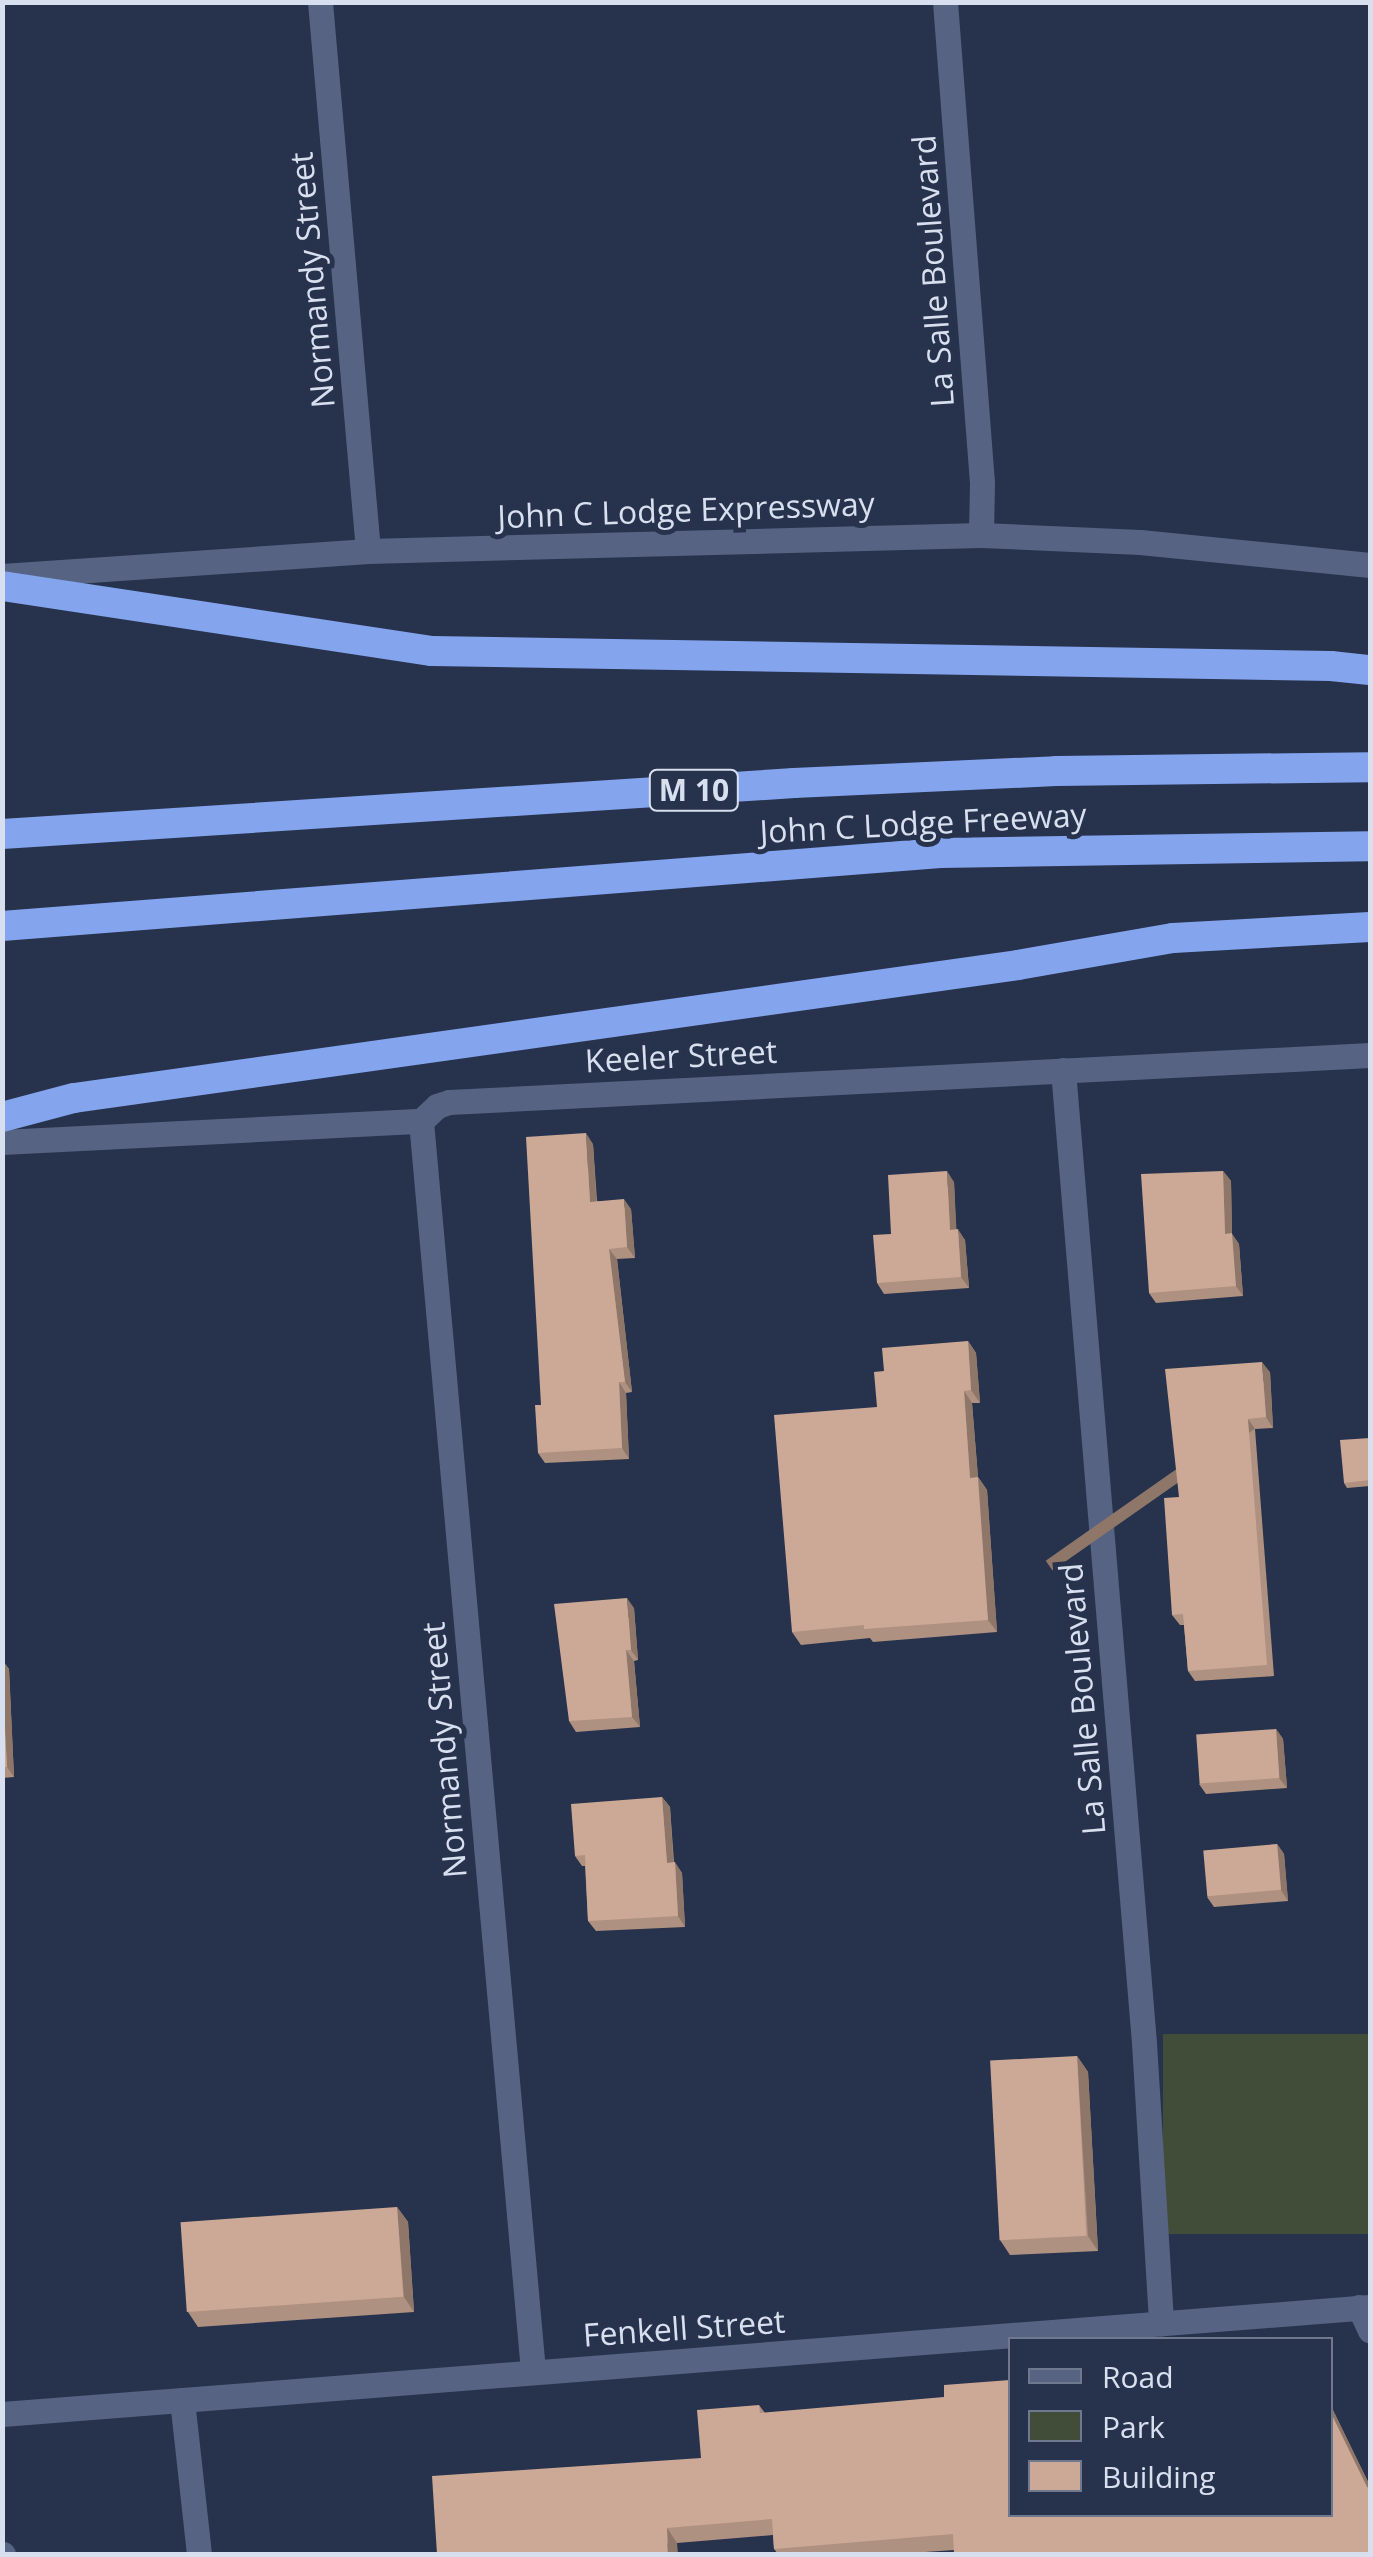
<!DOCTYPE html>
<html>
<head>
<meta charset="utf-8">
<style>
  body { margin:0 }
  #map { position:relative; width:1373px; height:2557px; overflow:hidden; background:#27324c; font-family:"Open Sans",sans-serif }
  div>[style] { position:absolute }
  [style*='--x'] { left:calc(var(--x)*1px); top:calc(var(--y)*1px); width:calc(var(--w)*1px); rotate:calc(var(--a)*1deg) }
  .green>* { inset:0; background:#414d39; transform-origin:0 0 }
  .minor>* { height:25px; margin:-12.5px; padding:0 12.5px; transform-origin:12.5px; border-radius:12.5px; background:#566382 }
  .tertiary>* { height:25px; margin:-12.5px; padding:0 12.5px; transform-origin:12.5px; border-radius:12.5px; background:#566382 }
  .motorway>* { height:30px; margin:-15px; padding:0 15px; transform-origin:15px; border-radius:15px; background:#84a4ee }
  .wall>* { inset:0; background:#af9181 }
  .shaded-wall>* { inset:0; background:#8e7669; transform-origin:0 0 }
  .building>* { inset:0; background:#cba996; transform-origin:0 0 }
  span { translate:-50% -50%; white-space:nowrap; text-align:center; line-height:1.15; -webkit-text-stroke:10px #27324c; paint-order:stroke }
  .shield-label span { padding:2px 8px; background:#27324c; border:2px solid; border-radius:8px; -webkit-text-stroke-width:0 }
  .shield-label { font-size:30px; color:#d8e0f0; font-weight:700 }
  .street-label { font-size:32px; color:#d8e0f0 }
  .frame { position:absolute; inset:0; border:5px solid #d8e0f0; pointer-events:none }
  .legend { position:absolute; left:1008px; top:2337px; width:325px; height:180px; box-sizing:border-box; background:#27324c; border:2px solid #6e788e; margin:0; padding:12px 18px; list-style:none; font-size:30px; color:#d8e0f0 }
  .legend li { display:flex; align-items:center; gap:20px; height:50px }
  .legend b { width:50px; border:2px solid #6e788e }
</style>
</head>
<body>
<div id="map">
  <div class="green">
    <i style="left:1370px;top:2034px;width:200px;height:207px;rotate:90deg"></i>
  </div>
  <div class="minor">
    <i style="--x:320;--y:2;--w:551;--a:85"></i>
    <i style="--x:945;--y:2;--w:481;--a:85.6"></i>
    <i style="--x:982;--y:482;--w:53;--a:91.1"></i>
    <i style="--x:2;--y:576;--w:367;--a:-3.9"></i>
    <i style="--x:368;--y:551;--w:613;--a:-1.5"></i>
    <i style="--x:981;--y:535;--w:159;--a:2.5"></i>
    <i style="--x:1140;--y:542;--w:231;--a:5.7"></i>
    <i style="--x:1063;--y:1070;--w:976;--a:85.24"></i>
    <i style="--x:1144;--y:2043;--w:281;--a:86.5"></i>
    <i style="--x:421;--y:1121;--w:1256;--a:84.88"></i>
    <i style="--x:2;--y:1142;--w:420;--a:-2.9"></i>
    <i style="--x:421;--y:1121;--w:22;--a:-43"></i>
    <i style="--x:437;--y:1106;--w:13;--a:-18"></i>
    <i style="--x:449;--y:1102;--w:922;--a:-2.92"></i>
    <i style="--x:1359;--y:2307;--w:26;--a:65"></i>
  </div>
  <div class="tertiary">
    <i style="--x:182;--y:2400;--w:155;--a:83.7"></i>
    <i style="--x:2;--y:2414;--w:1372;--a:-4.47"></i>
    <i style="--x:2;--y:2554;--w:1;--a:0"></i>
  </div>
  <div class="motorway">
    <i style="--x:2;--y:586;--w:435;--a:8.6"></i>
    <i style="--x:432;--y:651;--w:899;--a:0.96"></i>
    <i style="--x:1331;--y:666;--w:39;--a:6"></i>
    <i style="--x:2;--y:834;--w:794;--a:-3.68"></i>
    <i style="--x:794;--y:783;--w:262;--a:-2.6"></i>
    <i style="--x:1056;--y:771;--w:314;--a:-0.7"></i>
    <i style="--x:2;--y:926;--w:941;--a:-4.45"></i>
    <i style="--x:940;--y:853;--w:430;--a:-0.9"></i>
    <i style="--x:2;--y:1117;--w:74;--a:-14.8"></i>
    <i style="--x:74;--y:1098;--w:953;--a:-8.02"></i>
    <i style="--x:1018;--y:965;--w:157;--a:-9.9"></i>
    <i style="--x:1173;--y:938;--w:197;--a:-3.2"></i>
  </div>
  <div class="wall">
    <i style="clip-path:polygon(593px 1144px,597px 1201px,631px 1209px,635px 1258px,617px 1259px,632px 1392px,626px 1393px,629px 1459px,545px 1463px,538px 1453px,541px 1405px)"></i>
    <i style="clip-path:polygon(1223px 1171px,1231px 1181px,1232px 1234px,1239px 1244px,1243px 1296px,1156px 1303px,1149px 1293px)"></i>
    <i style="clip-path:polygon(954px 1182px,956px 1230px,965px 1240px,969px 1288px,884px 1294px,877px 1283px,891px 1234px)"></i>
    <i style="clip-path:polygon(968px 1341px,976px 1353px,980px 1403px,972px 1403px,978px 1477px,987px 1490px,997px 1632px,873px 1642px,870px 1638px,801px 1645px,792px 1632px,877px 1407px,884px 1371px)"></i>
    <i style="clip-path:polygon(1270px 1372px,1273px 1428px,1255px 1429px,1274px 1676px,1195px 1681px,1188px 1671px,1184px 1625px,1180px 1625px,1172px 1615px,1179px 1497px)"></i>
    <i style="clip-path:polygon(1370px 1438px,1370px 1486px,1347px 1488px,1344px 1483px)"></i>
    <i style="clip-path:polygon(634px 1608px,638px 1660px,634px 1661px,640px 1727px,576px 1732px,569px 1721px)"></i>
    <i style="clip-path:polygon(2px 1660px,9px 1669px,14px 1777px,2px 1778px)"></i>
    <i style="clip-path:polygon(1276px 1729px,1283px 1739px,1287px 1788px,1206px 1794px,1199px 1784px)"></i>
    <i style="clip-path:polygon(662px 1797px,670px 1807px,674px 1862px,682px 1873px,685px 1927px,596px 1931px,588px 1921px,585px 1866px,582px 1866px,575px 1856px)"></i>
    <i style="clip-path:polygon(1277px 1844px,1284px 1854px,1288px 1901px,1214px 1907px,1207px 1897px)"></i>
    <i style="clip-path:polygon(1077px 2056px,1088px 2072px,1098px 2251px,1010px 2255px,1000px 2240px)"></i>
    <i style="clip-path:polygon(397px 2207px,408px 2222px,414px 2312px,198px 2327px,188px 2312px)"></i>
    <i style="clip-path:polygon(1330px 2404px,1370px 2486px,1370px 2554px,954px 2550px,896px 2554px,778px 2554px,774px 2549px,773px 2535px,677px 2543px,437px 2554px,701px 2458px,759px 2405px,765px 2413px,1330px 2514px)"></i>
  </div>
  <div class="shaded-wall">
    <i style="clip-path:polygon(586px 1133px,593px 1144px,597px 1212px,590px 1202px)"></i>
    <i style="clip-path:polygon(947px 1171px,954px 1182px,957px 1240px,950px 1230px)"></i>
    <i style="clip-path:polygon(1223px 1171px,1231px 1181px,1232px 1234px,1239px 1244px,1243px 1296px,1236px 1286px,1225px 1234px)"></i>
    <i style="clip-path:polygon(624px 1199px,631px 1209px,635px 1258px,627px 1247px)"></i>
    <i style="clip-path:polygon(958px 1229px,965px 1240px,969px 1288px,961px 1277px)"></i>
    <i style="clip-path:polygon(609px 1249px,617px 1259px,632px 1392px,625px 1382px)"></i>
    <i style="clip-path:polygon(968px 1341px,976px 1353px,980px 1403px,971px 1390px)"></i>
    <i style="clip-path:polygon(1262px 1362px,1270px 1372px,1273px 1428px,1266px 1417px)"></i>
    <i style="clip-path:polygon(619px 1382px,626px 1393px,629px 1459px,622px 1448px)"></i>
    <i style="clip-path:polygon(964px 1391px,972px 1403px,978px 1477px,987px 1490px,997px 1632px,988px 1620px,970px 1478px)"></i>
    <i style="left:1248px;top:1419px;width:12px;height:247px;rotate:55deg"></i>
    <i style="clip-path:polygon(627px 1598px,634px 1608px,638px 1660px,631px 1650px)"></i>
    <i style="clip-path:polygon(626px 1650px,634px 1661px,640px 1727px,632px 1717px)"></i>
    <i style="clip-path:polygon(2px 1660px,9px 1669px,14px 1777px,7px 1767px)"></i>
    <i style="clip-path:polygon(1276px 1729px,1283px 1739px,1287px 1788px,1279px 1778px)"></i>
    <i style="clip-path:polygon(662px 1797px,670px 1807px,674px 1873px,667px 1863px)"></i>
    <i style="clip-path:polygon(1277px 1844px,1284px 1854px,1288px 1901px,1281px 1890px)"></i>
    <i style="clip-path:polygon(675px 1862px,682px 1873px,685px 1927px,678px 1916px)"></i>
    <i style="clip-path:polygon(1077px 2056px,1088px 2072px,1098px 2251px,1088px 2236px)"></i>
    <i style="clip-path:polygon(397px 2207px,408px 2222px,414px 2312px,404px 2297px)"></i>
    <i style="left:1330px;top:2404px;width:91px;height:7px;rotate:64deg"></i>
    <i style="clip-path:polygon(667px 2528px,677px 2543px,678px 2554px,668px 2554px)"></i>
  </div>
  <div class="building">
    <i style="clip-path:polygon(586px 1133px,590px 1202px,624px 1199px,627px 1247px,609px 1249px,625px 1382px,619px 1382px,622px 1448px,538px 1453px,535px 1405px,541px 1405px,526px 1137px)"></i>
    <i style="clip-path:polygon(947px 1171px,950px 1230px,958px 1229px,961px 1277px,877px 1283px,873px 1235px,891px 1234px,888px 1175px)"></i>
    <i style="clip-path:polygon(1223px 1171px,1225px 1234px,1232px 1233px,1236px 1286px,1149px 1293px,1141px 1174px)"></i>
    <i style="clip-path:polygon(968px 1341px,971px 1390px,964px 1391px,970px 1478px,978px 1477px,988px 1620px,864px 1629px,864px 1625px,792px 1632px,774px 1415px,877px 1407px,874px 1372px,884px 1371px,882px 1348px)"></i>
    <i style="clip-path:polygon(1262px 1362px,1266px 1417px,1248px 1419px,1267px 1665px,1188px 1671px,1183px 1614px,1172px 1615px,1164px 1498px,1179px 1497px,1165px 1369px)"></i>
    <i style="clip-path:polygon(1370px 1438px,1370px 1480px,1344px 1483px,1340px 1440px)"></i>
    <i style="clip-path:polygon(627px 1598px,631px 1650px,626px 1650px,632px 1717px,569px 1721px,554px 1604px)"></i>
    <i style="clip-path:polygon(2px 1682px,7px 1767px,2px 1767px)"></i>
    <i style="left:1276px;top:1729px;width:49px;height:80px;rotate:86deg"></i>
    <i style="clip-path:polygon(662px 1797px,667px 1863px,675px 1862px,678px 1916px,588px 1921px,585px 1855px,575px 1856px,571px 1804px)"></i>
    <i style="left:1277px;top:1844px;width:46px;height:74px;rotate:85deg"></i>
    <i style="left:1077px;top:2056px;width:180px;height:87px;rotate:87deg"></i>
    <i style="left:397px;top:2207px;width:90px;height:217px;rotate:86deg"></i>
    <i style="clip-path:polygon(1010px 2380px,1010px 2514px,1330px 2514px,1330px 2411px,1370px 2493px,1370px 2554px,954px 2554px,953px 2534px,774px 2549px,772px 2519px,667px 2528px,668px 2554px,437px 2554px,432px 2476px,701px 2458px,697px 2410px,759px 2405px,760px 2413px,944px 2397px,944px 2385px)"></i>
  </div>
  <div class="shield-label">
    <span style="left:694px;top:790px">M 10</span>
  </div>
  <div class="street-label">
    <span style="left:933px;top:271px;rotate:-94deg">La Salle Boulevard</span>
    <span style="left:312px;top:280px;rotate:-95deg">Normandy Street</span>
    <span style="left:686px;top:510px;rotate:-2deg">John C Lodge Expressway</span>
    <span style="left:923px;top:823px;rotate:-3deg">John C Lodge Freeway</span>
    <span style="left:681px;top:1056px;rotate:-3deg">Keeler Street</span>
    <span style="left:1082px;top:1699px;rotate:-95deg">La Salle Boulevard</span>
    <span style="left:444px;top:1750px;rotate:-95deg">Normandy Street</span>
    <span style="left:684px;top:2328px;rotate:-4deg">Fenkell Street</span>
  </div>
  <div class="frame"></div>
  <ul class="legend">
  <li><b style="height:12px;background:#566382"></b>Road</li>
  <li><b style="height:28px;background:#414d39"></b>Park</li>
  <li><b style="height:28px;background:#cba996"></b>Building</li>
  </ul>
</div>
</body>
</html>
